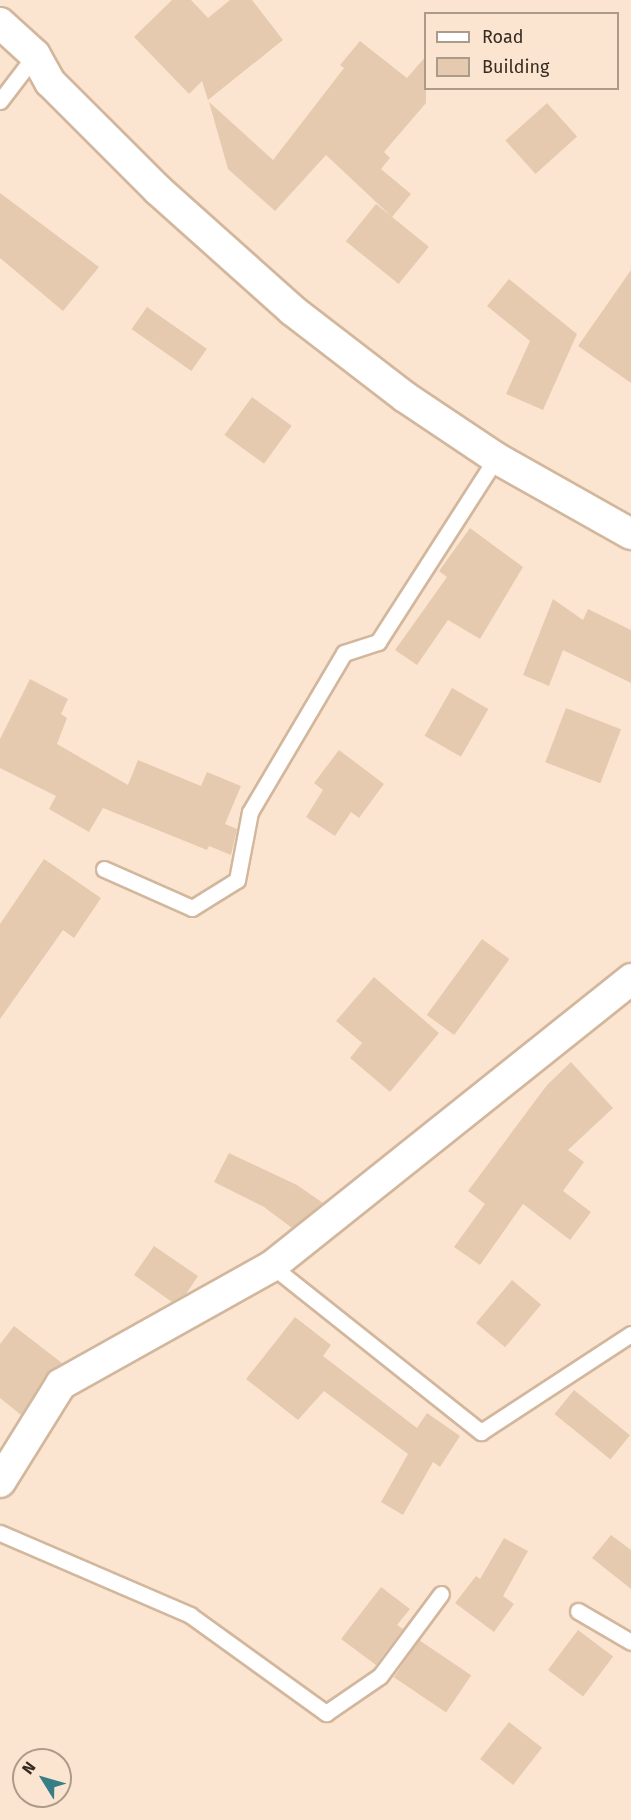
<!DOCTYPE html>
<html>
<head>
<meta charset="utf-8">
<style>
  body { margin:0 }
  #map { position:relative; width:631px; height:1820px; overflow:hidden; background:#fce5d0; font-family:"Fira Sans",sans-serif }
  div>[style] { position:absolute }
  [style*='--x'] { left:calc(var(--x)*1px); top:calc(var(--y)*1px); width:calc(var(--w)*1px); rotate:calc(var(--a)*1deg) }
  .building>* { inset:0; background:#e6caaf; transform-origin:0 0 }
  .roads { filter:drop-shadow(2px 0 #d2b79d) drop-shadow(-2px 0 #d2b79d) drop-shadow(0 2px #d2b79d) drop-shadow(0 -2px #d2b79d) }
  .lane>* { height:15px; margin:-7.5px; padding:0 7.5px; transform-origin:7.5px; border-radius:7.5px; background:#fff }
  .street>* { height:30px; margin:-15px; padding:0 15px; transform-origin:15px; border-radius:15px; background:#fff }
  span { translate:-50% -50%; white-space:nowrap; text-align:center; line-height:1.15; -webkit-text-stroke:6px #fce5d0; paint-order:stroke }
  .legend { position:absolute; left:424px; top:12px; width:195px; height:78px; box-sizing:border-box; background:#fce5d0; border:2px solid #ad9b8a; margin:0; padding:8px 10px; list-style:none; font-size:18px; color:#372c22 }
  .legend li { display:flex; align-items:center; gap:12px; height:30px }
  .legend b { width:30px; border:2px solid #ad9b8a }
  .north { position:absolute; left:12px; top:1748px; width:60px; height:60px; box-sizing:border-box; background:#fce5d0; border:2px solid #ad9b8a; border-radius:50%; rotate:307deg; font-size:16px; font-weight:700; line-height:24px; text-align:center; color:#372c22 }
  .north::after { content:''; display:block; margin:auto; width:21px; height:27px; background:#367f86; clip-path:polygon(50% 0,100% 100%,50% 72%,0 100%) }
</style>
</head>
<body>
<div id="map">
  <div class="building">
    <i style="clip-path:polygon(172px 0,191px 0,208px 18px,230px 0,252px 0,283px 40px,208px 100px,202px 81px,189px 94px,134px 37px)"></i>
    <i style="clip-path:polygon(360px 41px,407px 78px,426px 56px,426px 103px,384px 152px,390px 158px,381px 169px,411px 194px,392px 217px,326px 155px,275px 211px,228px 169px,209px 102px,273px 160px,344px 68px,340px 65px)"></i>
    <i style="left:547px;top:103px;width:45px;height:56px;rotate:48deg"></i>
    <i style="clip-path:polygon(0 193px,99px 267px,63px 311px,0 258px)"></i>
    <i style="left:376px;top:204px;width:68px;height:48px;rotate:39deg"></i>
    <i style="clip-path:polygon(631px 270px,631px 383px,578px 346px)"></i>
    <i style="clip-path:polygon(509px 279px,577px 334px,543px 410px,506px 394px,530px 341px,487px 306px)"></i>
    <i style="left:147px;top:307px;width:73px;height:27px;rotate:35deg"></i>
    <i style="left:252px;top:397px;width:49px;height:47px;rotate:36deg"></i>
    <i style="clip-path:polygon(470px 528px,523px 567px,480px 639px,448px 620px,417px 665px,395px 650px,447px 577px,439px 571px)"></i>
    <i style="clip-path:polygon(553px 599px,583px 620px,588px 609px,631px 630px,631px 683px,563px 650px,549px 686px,523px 675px)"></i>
    <i style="clip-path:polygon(30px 679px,68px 699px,61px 714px,67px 718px,57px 744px,128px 785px,138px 760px,201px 786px,207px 772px,241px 786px,225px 824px,237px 829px,231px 855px,209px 846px,207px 850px,103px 808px,89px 832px,49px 809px,56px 796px,0 768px,0 739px)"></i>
    <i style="left:452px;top:688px;width:42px;height:55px;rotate:30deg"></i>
    <i style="left:566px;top:708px;width:59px;height:58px;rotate:21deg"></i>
    <i style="clip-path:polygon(339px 750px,384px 784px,359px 818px,351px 812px,335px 836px,306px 817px,323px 790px,314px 783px)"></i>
    <i style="clip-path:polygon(44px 859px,101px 898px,74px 938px,63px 930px,0 1019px,0 924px)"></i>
    <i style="left:482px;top:939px;width:34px;height:94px;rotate:36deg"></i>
    <i style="clip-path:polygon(374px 977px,439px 1033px,390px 1092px,350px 1058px,362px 1043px,336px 1021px)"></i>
    <i style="clip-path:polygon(571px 1062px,613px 1108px,568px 1150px,584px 1162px,563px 1191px,591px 1212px,570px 1240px,523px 1204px,480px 1265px,454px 1247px,485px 1204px,468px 1191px,547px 1085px)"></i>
    <i style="clip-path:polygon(229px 1153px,297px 1185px,323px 1203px,292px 1228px,264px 1207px,214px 1182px)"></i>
    <i style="clip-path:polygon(154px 1246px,198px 1276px,186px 1294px,172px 1302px,134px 1275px)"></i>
    <i style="left:512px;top:1280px;width:38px;height:56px;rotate:40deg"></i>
    <i style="clip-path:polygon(295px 1317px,331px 1345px,323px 1356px,417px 1428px,427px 1413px,460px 1436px,440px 1467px,433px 1462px,403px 1515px,381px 1502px,408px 1454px,324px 1391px,298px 1420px,246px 1379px)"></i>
    <i style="clip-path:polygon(14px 1326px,62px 1363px,46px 1375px,21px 1415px,0 1398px,0 1344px)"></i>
    <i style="left:574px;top:1390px;width:72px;height:31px;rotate:39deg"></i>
    <i style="clip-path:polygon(611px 1535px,631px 1550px,631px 1589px,592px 1558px)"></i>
    <i style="clip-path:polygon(504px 1538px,528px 1551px,503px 1596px,514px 1604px,494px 1632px,455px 1603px,476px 1576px,480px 1579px)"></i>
    <i style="clip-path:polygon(381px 1587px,410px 1609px,397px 1625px,403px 1629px,376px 1665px,341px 1639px)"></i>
    <i style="left:578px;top:1630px;width:44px;height:50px;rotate:37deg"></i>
    <i style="left:419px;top:1640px;width:63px;height:45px;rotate:34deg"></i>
    <i style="left:509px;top:1722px;width:42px;height:47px;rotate:38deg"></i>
  </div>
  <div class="roads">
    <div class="lane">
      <i style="--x:0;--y:101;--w:58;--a:-52.7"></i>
      <i style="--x:104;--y:869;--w:96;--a:23.9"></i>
      <i style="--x:192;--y:908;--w:53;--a:-31.9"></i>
      <i style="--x:237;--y:880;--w:69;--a:-79.2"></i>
      <i style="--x:250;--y:812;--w:185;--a:-59.4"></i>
      <i style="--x:344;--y:653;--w:36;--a:-18"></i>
      <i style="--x:378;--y:642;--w:219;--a:-57.3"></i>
      <i style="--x:272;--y:1266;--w:267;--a:38.5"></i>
      <i style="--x:481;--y:1432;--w:179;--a:-33.2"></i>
      <i style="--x:0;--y:1533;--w:207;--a:23.3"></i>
      <i style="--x:190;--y:1615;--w:168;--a:35.8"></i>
      <i style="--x:326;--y:1713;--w:65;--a:-34.4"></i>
      <i style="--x:380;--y:1676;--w:102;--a:-53.4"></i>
      <i style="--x:578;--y:1611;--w:61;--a:30.3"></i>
    </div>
    <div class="street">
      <i style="--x:0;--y:23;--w:47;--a:42.4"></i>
      <i style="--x:35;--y:55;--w:31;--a:61"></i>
      <i style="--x:50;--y:82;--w:153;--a:45"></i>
      <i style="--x:158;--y:190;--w:180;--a:41.8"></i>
      <i style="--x:292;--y:310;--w:143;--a:37.6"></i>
      <i style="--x:405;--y:397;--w:110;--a:33.8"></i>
      <i style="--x:496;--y:458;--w:155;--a:29.4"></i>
      <i style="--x:0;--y:1482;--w:115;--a:-58.1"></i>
      <i style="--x:61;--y:1384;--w:242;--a:-29.2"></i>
      <i style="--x:272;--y:1266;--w:460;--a:-38.6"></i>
    </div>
  </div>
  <ul class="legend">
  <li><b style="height:8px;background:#fff"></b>Road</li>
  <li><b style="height:16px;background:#e6caaf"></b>Building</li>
  </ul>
  <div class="north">N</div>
</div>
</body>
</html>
